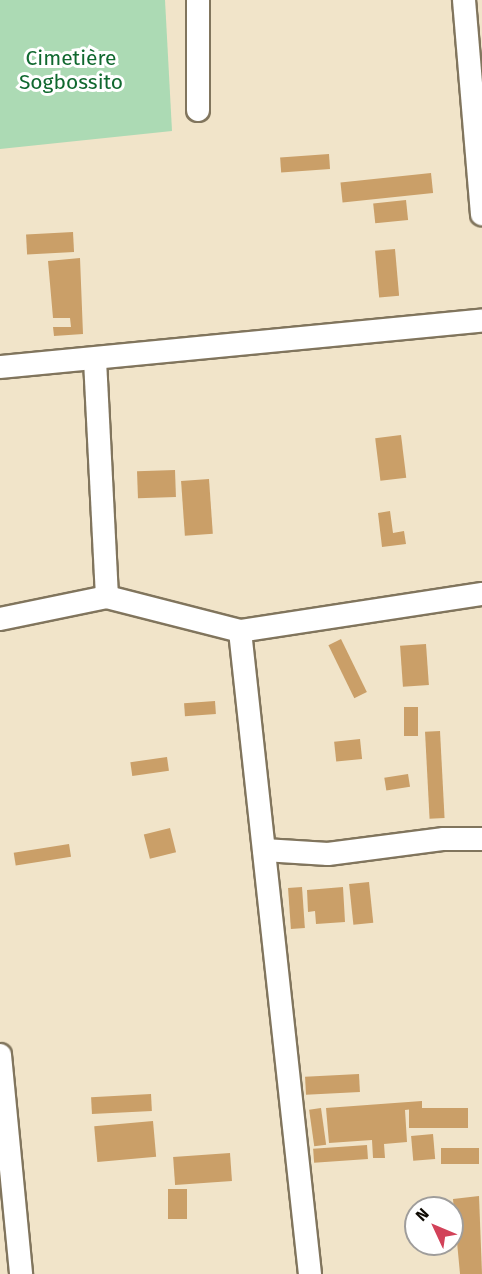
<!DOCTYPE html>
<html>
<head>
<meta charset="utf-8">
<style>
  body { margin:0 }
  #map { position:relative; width:482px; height:1274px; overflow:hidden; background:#f1e4c9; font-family:"Fira Sans",sans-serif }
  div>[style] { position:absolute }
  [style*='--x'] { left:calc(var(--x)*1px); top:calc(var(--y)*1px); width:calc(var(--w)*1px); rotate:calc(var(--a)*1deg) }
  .green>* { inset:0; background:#acdab4 }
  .building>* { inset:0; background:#ca9f68; transform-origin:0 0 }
  .roads { filter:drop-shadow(2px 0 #81755d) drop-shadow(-2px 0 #81755d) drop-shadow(0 2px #81755d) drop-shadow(0 -2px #81755d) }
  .street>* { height:22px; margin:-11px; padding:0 11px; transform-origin:11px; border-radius:11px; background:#fff }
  span { translate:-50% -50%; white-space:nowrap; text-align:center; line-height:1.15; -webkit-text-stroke:6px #fff; paint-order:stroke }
  .park-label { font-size:21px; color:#10682f }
  .north { position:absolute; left:404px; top:1196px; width:60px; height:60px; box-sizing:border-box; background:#fff; border:2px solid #9f9d9b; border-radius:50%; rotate:314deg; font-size:16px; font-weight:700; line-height:24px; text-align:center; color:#0f0b04 }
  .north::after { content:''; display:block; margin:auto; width:21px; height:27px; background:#d24259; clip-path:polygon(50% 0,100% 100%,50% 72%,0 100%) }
</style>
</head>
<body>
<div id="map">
  <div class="green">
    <i style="clip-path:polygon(0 0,165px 0,172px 131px,0 149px)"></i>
  </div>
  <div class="building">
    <i style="left:329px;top:154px;width:15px;height:49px;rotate:86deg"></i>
    <i style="left:431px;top:173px;width:20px;height:91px;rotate:84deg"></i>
    <i style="left:406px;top:200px;width:20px;height:33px;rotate:84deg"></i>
    <i style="left:73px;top:232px;width:20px;height:47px;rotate:87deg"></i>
    <i style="left:395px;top:249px;width:47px;height:20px;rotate:85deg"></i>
    <i style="clip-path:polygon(80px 258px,83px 334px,54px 336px,53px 327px,71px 327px,70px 318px,53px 318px,48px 261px)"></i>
    <i style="left:401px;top:435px;width:43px;height:26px;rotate:83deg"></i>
    <i style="left:175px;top:470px;width:27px;height:38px;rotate:88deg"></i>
    <i style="left:209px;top:479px;width:55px;height:28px;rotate:86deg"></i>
    <i style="clip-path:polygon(390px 511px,393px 533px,404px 531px,406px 544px,382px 547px,378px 513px)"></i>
    <i style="left:341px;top:639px;width:59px;height:14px;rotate:64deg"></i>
    <i style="left:426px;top:644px;width:41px;height:26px;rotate:86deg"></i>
    <i style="left:215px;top:701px;width:13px;height:31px;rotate:86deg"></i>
    <i style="left:404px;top:707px;width:14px;height:29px"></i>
    <i style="left:440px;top:731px;width:87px;height:15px;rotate:87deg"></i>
    <i style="left:360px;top:739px;width:20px;height:26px;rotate:84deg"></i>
    <i style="left:167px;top:757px;width:14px;height:37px;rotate:82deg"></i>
    <i style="left:408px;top:774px;width:13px;height:24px;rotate:81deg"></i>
    <i style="left:170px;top:828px;width:25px;height:27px;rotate:76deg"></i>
    <i style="left:69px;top:844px;width:13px;height:56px;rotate:81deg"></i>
    <i style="left:369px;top:882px;width:41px;height:20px;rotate:84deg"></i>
    <i style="left:302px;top:887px;width:41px;height:14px;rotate:86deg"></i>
    <i style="clip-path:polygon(343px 887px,345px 922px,316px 924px,315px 911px,308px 912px,307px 890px)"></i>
    <i style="left:359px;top:1074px;width:18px;height:54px;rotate:87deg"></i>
    <i style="left:151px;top:1094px;width:17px;height:60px;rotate:87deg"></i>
    <i style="clip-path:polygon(422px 1101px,422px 1108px,405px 1110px,407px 1142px,384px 1144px,385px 1158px,373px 1158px,372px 1140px,329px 1143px,326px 1108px)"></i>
    <i style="left:321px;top:1108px;width:37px;height:12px;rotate:82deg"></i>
    <i style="left:468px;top:1108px;width:20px;height:59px;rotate:90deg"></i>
    <i style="left:153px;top:1121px;width:36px;height:59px;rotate:85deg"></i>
    <i style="left:433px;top:1134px;width:25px;height:22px;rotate:85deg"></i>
    <i style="left:367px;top:1145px;width:14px;height:54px;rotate:86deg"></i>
    <i style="left:441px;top:1148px;width:38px;height:16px"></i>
    <i style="left:230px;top:1153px;width:28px;height:57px;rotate:86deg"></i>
    <i style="left:168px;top:1189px;width:19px;height:30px"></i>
    <i style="clip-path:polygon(479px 1196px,482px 1274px,460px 1274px,453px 1199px)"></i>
  </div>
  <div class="roads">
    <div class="street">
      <i style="--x:198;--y:0;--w:110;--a:90"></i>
      <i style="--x:464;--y:0;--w:215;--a:85.2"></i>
      <i style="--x:95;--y:360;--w:237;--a:87.1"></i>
      <i style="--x:0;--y:367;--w:484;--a:-5.5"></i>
      <i style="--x:0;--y:619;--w:109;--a:-11.6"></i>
      <i style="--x:107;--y:597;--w:137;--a:14.3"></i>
      <i style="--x:240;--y:631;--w:245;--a:-8.7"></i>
      <i style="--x:240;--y:631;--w:647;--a:83.79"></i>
      <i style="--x:264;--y:850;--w:64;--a:3.6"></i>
      <i style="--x:328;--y:854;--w:117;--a:-7.4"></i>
      <i style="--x:444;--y:839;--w:38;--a:0"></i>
      <i style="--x:0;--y:1055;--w:220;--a:84.5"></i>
    </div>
  </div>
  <div class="park-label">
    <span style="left:71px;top:70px">Cimetière<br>Sogbossito</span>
  </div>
  <div class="north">N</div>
</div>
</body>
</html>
